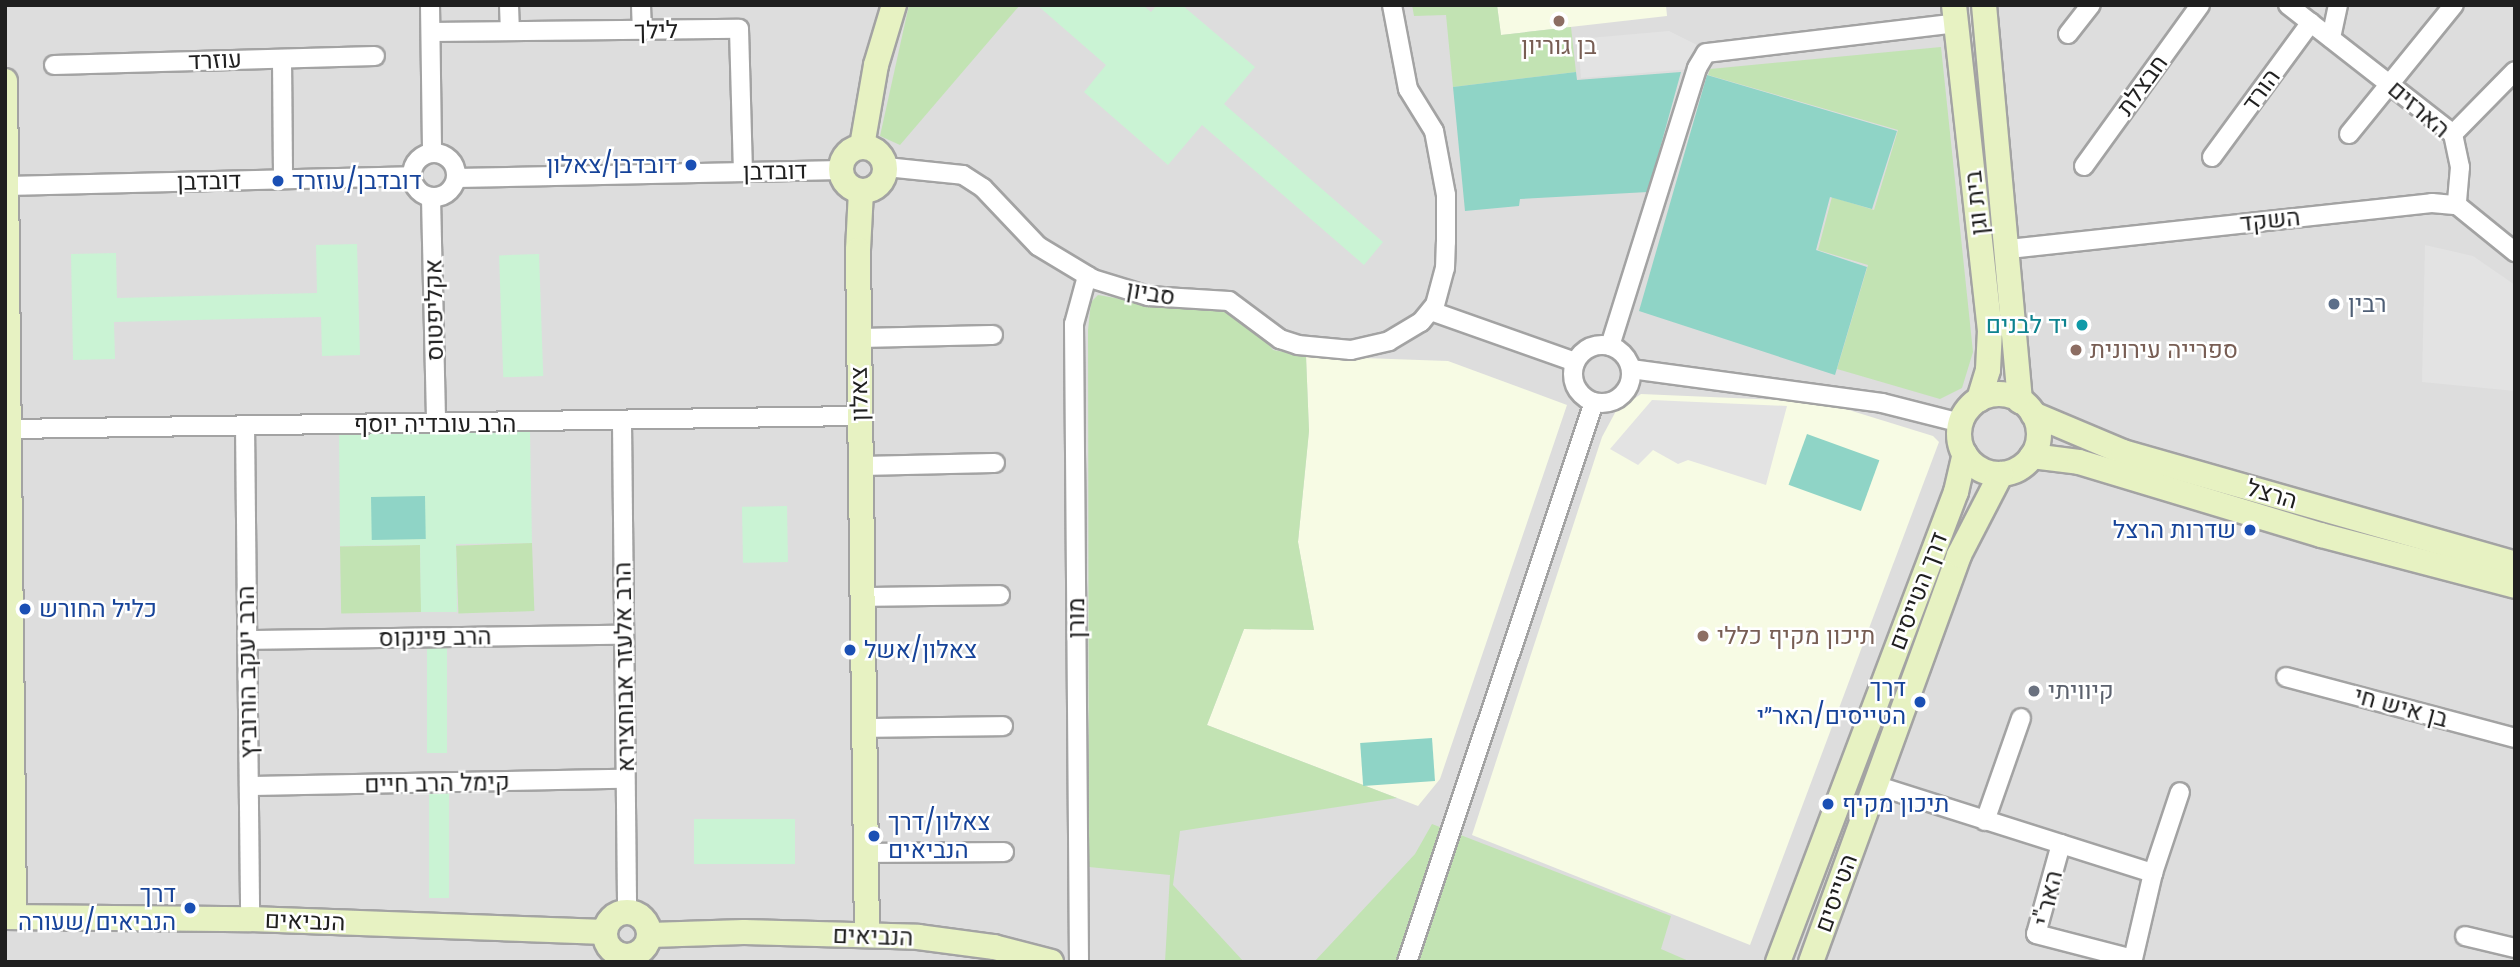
<!DOCTYPE html>
<html>
<head>
<meta charset="utf-8">
<style>
  body { margin:0 }
  #map { position:relative; width:2520px; height:967px; overflow:hidden; background:#efeee7; font-family:Poppins,Heebo,sans-serif }
  div>[style] { position:absolute }
  [style*='--x'] { left:calc(var(--x)*1px); top:calc(var(--y)*1px); width:calc(var(--w)*1px); rotate:calc(var(--a)*1deg) }
  .residential>* { inset:0; background:#ddd; transform-origin:0 0 }
  .education>* { inset:0; background:#f7fbe4 }
  .grass>* { inset:0; background:#c2e3b3; transform-origin:0 0 }
  .park>* { inset:0; background:#caf3d4; transform-origin:0 0 }
  .pitch>* { inset:0; background:#8fd4c6; transform-origin:0 0 }
  .parking>* { inset:0; background:#e3e3e3 }
  .roads { filter:drop-shadow(2px 0 #a3a3a3) drop-shadow(-2px 0 #a3a3a3) drop-shadow(0 2px #a3a3a3) drop-shadow(0 -2px #a3a3a3) }
  .street>* { height:18px; margin:-9px; padding:0 9px; transform-origin:9px; border-radius:9px; background:#fff }
  .street>.ring { margin:-9px; padding:0; box-sizing:content-box; background:none; border:18px solid #fff; border-radius:50% }
  .secondary>* { height:24px; margin:-12px; padding:0 12px; transform-origin:12px; border-radius:12px; background:#e7f2c2 }
  .secondary>.ring { margin:-12px; padding:0; box-sizing:content-box; background:none; border:24px solid #e7f2c2; border-radius:50% }
  .dots>* { width:19px; height:19px; translate:-50% -50%; box-sizing:border-box; border:4px solid #fff; border-radius:50% }
  span { translate:-50% -50%; white-space:nowrap; text-align:center; line-height:1.15; -webkit-text-stroke:5px #fff; paint-order:stroke }
  .street-label { font-size:24px; color:#1f1f1f }
  .education-label { font-size:24px; color:#785e54 }
  .left { translate:0 -50%; text-align:left }
  .transit-label { font-size:24px; color:#164399 }
  .right { translate:-100% -50%; text-align:right }
  .service-label { font-size:24px; color:#4e5e75 }
  .culture-label { font-size:24px; color:#0d838f }
  .worship-label { font-size:24px; color:#5b616d }
  .frame { position:absolute; inset:0; border:7px solid #1f1f1f; pointer-events:none }
</style>
</head>
<body>
<div id="map">
  <div class="residential">
    <i style="left:5px;top:5px;width:2510px;height:957px"></i>
  </div>
  <div class="education">
    <i style="clip-path:polygon(1497px 5px,1666px 5px,1667px 16px,1501px 35px)"></i>
    <i style="clip-path:polygon(1306px 356px,1448px 361px,1567px 405px,1440px 779px,1418px 806px,1207px 725px,1244px 629px,1314px 630px,1298px 542px,1309px 431px)"></i>
    <i style="clip-path:polygon(1641px 394px,1823px 402px,1933px 436px,1939px 442px,1750px 945px,1472px 835px,1602px 437px,1616px 411px)"></i>
  </div>
  <div class="grass">
    <i style="clip-path:polygon(909px 5px,1020px 5px,900px 145px,880px 136px)"></i>
    <i style="clip-path:polygon(1412px 5px,1497px 5px,1501px 35px,1571px 27px,1576px 72px,1453px 87px,1446px 15px,1414px 16px)"></i>
    <i style="clip-path:polygon(1941px 47px,1973px 352px,1962px 388px,1940px 399px,1837px 369px,1868px 265px,1818px 250px,1832px 197px,1874px 210px,1898px 130px,1708px 75px,1710px 69px)"></i>
    <i style="clip-path:polygon(1098px 295px,1168px 307px,1239px 311px,1273px 350px,1306px 356px,1309px 431px,1298px 542px,1314px 630px,1244px 629px,1207px 725px,1397px 798px,1180px 831px,1173px 885px,1244px 962px,1165px 962px,1170px 875px,1089px 867px,1088px 330px,1091px 302px)"></i>
    <i style="left:532px;top:543px;width:68px;height:76px;rotate:88deg"></i>
    <i style="left:420px;top:545px;width:67px;height:80px;rotate:89deg"></i>
    <i style="clip-path:polygon(1432px 824px,1671px 916px,1661px 949px,1691px 962px,1314px 962px,1415px 854px)"></i>
  </div>
  <div class="park">
    <i style="clip-path:polygon(1037px 5px,1143px 5px,1151px 12px,1157px 5px,1182px 5px,1255px 67px,1224px 104px,1383px 242px,1364px 265px,1202px 125px,1168px 165px,1084px 92px,1106px 65px)"></i>
    <i style="clip-path:polygon(357px 244px,360px 355px,322px 356px,321px 317px,114px 322px,115px 359px,73px 360px,71px 254px,116px 253px,117px 298px,317px 293px,316px 245px)"></i>
    <i style="left:539px;top:254px;width:122px;height:40px;rotate:88deg"></i>
    <i style="clip-path:polygon(530px 430px,532px 543px,456px 544px,457px 612px,421px 612px,420px 545px,340px 546px,339px 433px)"></i>
    <i style="left:787px;top:506px;width:56px;height:45px;rotate:89deg"></i>
    <i style="left:427px;top:643px;width:20px;height:110px"></i>
    <i style="left:449px;top:782px;width:116px;height:20px;rotate:90deg"></i>
    <i style="left:795px;top:819px;width:45px;height:101px;rotate:90deg"></i>
  </div>
  <div class="pitch">
    <i style="clip-path:polygon(1576px 72px,1577px 80px,1681px 72px,1648px 192px,1520px 199px,1519px 206px,1465px 211px,1453px 87px)"></i>
    <i style="clip-path:polygon(1707px 75px,1897px 131px,1872px 209px,1830px 197px,1816px 250px,1867px 267px,1835px 375px,1639px 311px)"></i>
    <i style="left:1807px;top:434px;width:77px;height:54px;rotate:20deg"></i>
    <i style="left:425px;top:496px;width:43px;height:54px;rotate:89deg"></i>
    <i style="left:1432px;top:738px;width:43px;height:72px;rotate:86deg"></i>
  </div>
  <div class="parking">
    <i style="clip-path:polygon(1669px 31px,1699px 46px,1690px 69px,1581px 78px,1578px 39px)"></i>
    <i style="clip-path:polygon(2425px 245px,2473px 256px,2515px 285px,2515px 391px,2422px 382px)"></i>
    <i style="clip-path:polygon(1652px 400px,1787px 406px,1766px 485px,1688px 460px,1678px 464px,1653px 450px,1638px 465px,1610px 449px)"></i>
  </div>
  <div class="roads">
    <div class="street">
      <i style="--x:430;--y:5;--w:148;--a:89.2"></i>
      <i style="--x:509;--y:5;--w:26;--a:88"></i>
      <i style="--x:641;--y:5;--w:25;--a:88"></i>
      <i style="--x:2288;--y:5;--w:209;--a:38"></i>
      <i style="--x:2453;--y:134;--w:34;--a:78"></i>
      <i style="--x:2460;--y:167;--w:38;--a:95"></i>
      <i style="--x:431;--y:32;--w:308;--a:-0.6"></i>
      <i style="--x:739;--y:29;--w:143;--a:88.4"></i>
      <i style="--x:2068;--y:34;--w:37;--a:-52"></i>
      <i style="--x:2331;--y:38;--w:34;--a:-78"></i>
      <i style="--x:282;--y:59;--w:120;--a:89.5"></i>
      <i style="--x:54;--y:65;--w:321;--a:-1.6"></i>
      <i style="--x:2349;--y:134;--w:166;--a:-50.9"></i>
      <i style="--x:2453;--y:134;--w:88;--a:-45.5"></i>
      <i class="ring" style="left:412px;top:153px;width:26px;height:26px"></i>
      <i style="--x:2212;--y:157;--w:167;--a:-53.7"></i>
      <i style="--x:2084;--y:166;--w:198;--a:-54.2"></i>
      <i style="--x:886;--y:167;--w:77;--a:5.9"></i>
      <i style="--x:963;--y:175;--w:24;--a:33"></i>
      <i style="--x:983;--y:188;--w:80;--a:46.5"></i>
      <i style="--x:1038;--y:246;--w:64;--a:31"></i>
      <i style="--x:1093;--y:279;--w:58;--a:17.2"></i>
      <i style="--x:1148;--y:296;--w:81;--a:3.5"></i>
      <i style="--x:1229;--y:301;--w:64;--a:36.7"></i>
      <i style="--x:1280;--y:339;--w:19;--a:18"></i>
      <i style="--x:1298;--y:345;--w:53;--a:5.4"></i>
      <i style="--x:1351;--y:350;--w:39;--a:-13"></i>
      <i style="--x:1389;--y:341;--w:37;--a:-31"></i>
      <i style="--x:1421;--y:322;--w:22;--a:-51"></i>
      <i style="--x:1435;--y:305;--w:38;--a:-75"></i>
      <i style="--x:1445;--y:268;--w:26;--a:-88"></i>
      <i style="--x:1446;--y:242;--w:47;--a:-90"></i>
      <i style="--x:1446;--y:195;--w:65;--a:-100.6"></i>
      <i style="--x:1434;--y:131;--w:49;--a:-121.8"></i>
      <i style="--x:1408;--y:89;--w:86;--a:-100.8"></i>
      <i style="--x:456;--y:178;--w:386;--a:-1.2"></i>
      <i style="--x:7;--y:186;--w:404;--a:-1.4"></i>
      <i style="--x:431;--y:198;--w:225;--a:88.7"></i>
      <i style="--x:2009;--y:249;--w:425;--a:-6.2"></i>
      <i style="--x:2432;--y:203;--w:25;--a:5"></i>
      <i style="--x:2457;--y:205;--w:75;--a:39"></i>
      <i style="--x:1431;--y:311;--w:153;--a:19.5"></i>
      <i style="--x:859;--y:338;--w:134;--a:-1.3"></i>
      <i class="ring" style="left:1573px;top:345px;width:40px;height:40px"></i>
      <i style="--x:1610;--y:346;--w:291;--a:-72.6"></i>
      <i style="--x:1697;--y:68;--w:17;--a:-59"></i>
      <i style="--x:1706;--y:53;--w:252;--a:-6.8"></i>
      <i style="--x:1631;--y:369;--w:253;--a:7.7"></i>
      <i style="--x:1882;--y:403;--w:81;--a:14.2"></i>
      <i style="--x:622;--y:423;--w:488;--a:89.4"></i>
      <i style="--x:245;--y:425;--w:494;--a:89.4"></i>
      <i style="--x:10;--y:429;--w:850;--a:-0.88"></i>
      <i style="--x:860;--y:466;--w:135;--a:-1.3"></i>
      <i style="--x:862;--y:597;--w:138;--a:-0.8"></i>
      <i style="--x:247;--y:640;--w:377;--a:-0.8"></i>
      <i style="--x:2286;--y:677;--w:237;--a:14.9"></i>
      <i style="--x:864;--y:728;--w:139;--a:-0.8"></i>
      <i style="--x:1875;--y:785;--w:292;--a:17.6"></i>
      <i style="--x:2153;--y:873;--w:85;--a:-71.6"></i>
      <i style="--x:249;--y:786;--w:376;--a:-1.1"></i>
      <i style="--x:1985;--y:821;--w:109;--a:-70.7"></i>
      <i style="--x:2061;--y:844;--w:93;--a:105.5"></i>
      <i style="--x:2036;--y:934;--w:100;--a:14.5"></i>
      <i style="--x:2133;--y:959;--w:88;--a:-76.9"></i>
      <i style="--x:866;--y:853;--w:138;--a:-0.4"></i>
      <i style="--x:2465;--y:936;--w:51;--a:13.5"></i>
      <i style="--x:1079;--y:962;--w:638;--a:-90.45"></i>
      <i style="--x:1074;--y:324;--w:50;--a:-74.8"></i>
      <i style="--x:1407;--y:962;--w:590;--a:-71.53"></i>
    </div>
    <div class="secondary">
      <i style="--x:1954;--y:5;--w:327;--a:83.7"></i>
      <i style="--x:1990;--y:330;--w:40;--a:92.9"></i>
      <i style="--x:1988;--y:370;--w:31;--a:107"></i>
      <i style="--x:1984;--y:5;--w:398;--a:84.8"></i>
      <i style="--x:5;--y:81;--w:836;--a:89.38"></i>
      <i style="--x:862;--y:146;--w:82;--a:-80.2"></i>
      <i style="--x:876;--y:65;--w:63;--a:-73.3"></i>
      <i class="ring" style="left:841px;top:147px;width:20px;height:20px"></i>
      <i style="--x:861;--y:191;--w:59;--a:92.9"></i>
      <i style="--x:858;--y:250;--w:685;--a:89.25"></i>
      <i class="ring" style="left:1959px;top:394px;width:56px;height:56px"></i>
      <i style="--x:2033;--y:414;--w:98;--a:22.9"></i>
      <i style="--x:2123;--y:452;--w:408;--a:15.9"></i>
      <i style="--x:2032;--y:456;--w:47;--a:7.3"></i>
      <i style="--x:2079;--y:462;--w:253;--a:16.8"></i>
      <i style="--x:2321;--y:535;--w:201;--a:14.7"></i>
      <i class="ring" style="left:605px;top:912px;width:20px;height:20px"></i>
      <i style="--x:5;--y:917;--w:245;--a:0.5"></i>
      <i style="--x:250;--y:919;--w:355;--a:2.1"></i>
      <i style="--x:650;--y:935;--w:94;--a:-1.8"></i>
      <i style="--x:744;--y:932;--w:174;--a:1.6"></i>
      <i style="--x:918;--y:937;--w:77;--a:7.5"></i>
      <i style="--x:994;--y:947;--w:59;--a:14.7"></i>
      <i style="--x:1778;--y:962;--w:503;--a:-69.26"></i>
      <i style="--x:1956;--y:492;--w:39;--a:-77"></i>
      <i style="--x:1811;--y:962;--w:433;--a:-70"></i>
      <i style="--x:1959;--y:555;--w:91;--a:-62.6"></i>
    </div>
  </div>
  <div class="dots">
    <i style="left:1559px;top:21px;background:#8d6e63"></i>
    <i style="left:691px;top:165px;background:#1a4fb4"></i>
    <i style="left:278px;top:181px;background:#1a4fb4"></i>
    <i style="left:2334px;top:304px;background:#5c6f8a"></i>
    <i style="left:2082px;top:325px;background:#0f9aa8"></i>
    <i style="left:2076px;top:350px;background:#8d6e63"></i>
    <i style="left:2250px;top:530px;background:#1a4fb4"></i>
    <i style="left:25px;top:609px;background:#1a4fb4"></i>
    <i style="left:1703px;top:636px;background:#8d6e63"></i>
    <i style="left:850px;top:650px;background:#1a4fb4"></i>
    <i style="left:2034px;top:691px;background:#6b7280"></i>
    <i style="left:1920px;top:702px;background:#1a4fb4"></i>
    <i style="left:1828px;top:804px;background:#1a4fb4"></i>
    <i style="left:874px;top:836px;background:#1a4fb4"></i>
    <i style="left:190px;top:908px;background:#1a4fb4"></i>
  </div>
  <div class="street-label">
    <span style="left:656px;top:30px;rotate:-1deg">לילך</span>
    <span style="left:215px;top:60px;rotate:-2deg">עוזרד</span>
    <span style="left:2142px;top:85px;rotate:-54deg">חבצלת</span>
    <span style="left:2261px;top:90px;rotate:-54deg">הורד</span>
    <span style="left:2419px;top:109px;rotate:41deg">הארזים</span>
    <span style="left:775px;top:171px;rotate:-1deg">דובדבן</span>
    <span style="left:209px;top:181px;rotate:-1deg">דובדבן</span>
    <span style="left:1976px;top:203px;rotate:-96deg">בית וגן</span>
    <span style="left:2270px;top:220px;rotate:-6deg">השקד</span>
    <span style="left:1151px;top:293px;rotate:10deg">סביון</span>
    <span style="left:434px;top:310px;rotate:-91deg">אקליפטוס</span>
    <span style="left:859px;top:394px;rotate:-91deg">צאלון</span>
    <span style="left:435px;top:424px">הרב עובדיה יוסף</span>
    <span style="left:2272px;top:494px;rotate:16deg">הרצל</span>
    <span style="left:1918px;top:591px;rotate:-69deg">דרך הטייסים</span>
    <span style="left:1076px;top:618px;rotate:-90deg">מורן</span>
    <span style="left:435px;top:637px;rotate:-1deg">הרב פינקוס</span>
    <span style="left:624px;top:667px;rotate:-91deg">הרב אלעזר אבוחצירא</span>
    <span style="left:247px;top:672px;rotate:-91deg">הרב יעקב הורוביץ</span>
    <span style="left:2401px;top:707px;rotate:15deg">בן איש חי</span>
    <span style="left:437px;top:783px;rotate:-1deg">קימל הרב חיים</span>
    <span style="left:1836px;top:893px;rotate:-70deg">הטייסים</span>
    <span style="left:2048px;top:898px;rotate:-77deg">האר"י</span>
    <span style="left:305px;top:921px;rotate:2deg">הנביאים</span>
    <span style="left:873px;top:936px;rotate:2deg">הנביאים</span>
  </div>
  <div class="education-label">
    <span style="left:1559px;top:46px">בן גוריון</span>
    <span class="left" style="left:2090px;top:350px">ספרייה עירונית</span>
    <span class="left" style="left:1717px;top:636px">תיכון מקיף כללי</span>
  </div>
  <div class="transit-label">
    <span class="right" style="left:677px;top:165px">דובדבן/צאלון</span>
    <span class="left" style="left:292px;top:181px">דובדבן/עוזרד</span>
    <span class="right" style="left:2236px;top:530px">שדרות הרצל</span>
    <span class="left" style="left:39px;top:609px">כליל החורש</span>
    <span class="left" style="left:864px;top:650px">צאלון/אשל</span>
    <span class="right" style="left:1906px;top:702px">דרך<br>הטייסים/האר״י</span>
    <span class="left" style="left:1842px;top:804px">תיכון מקיף</span>
    <span class="left" style="left:888px;top:836px">צאלון/דרך<br>הנביאים</span>
    <span class="right" style="left:176px;top:908px">דרך<br>הנביאים/שעורה</span>
  </div>
  <div class="service-label">
    <span class="left" style="left:2348px;top:304px">רבין</span>
  </div>
  <div class="culture-label">
    <span class="right" style="left:2068px;top:325px">יד לבנים</span>
  </div>
  <div class="worship-label">
    <span class="left" style="left:2048px;top:691px">קיוויתי</span>
  </div>
  <div class="frame"></div>
</div>
</body>
</html>
